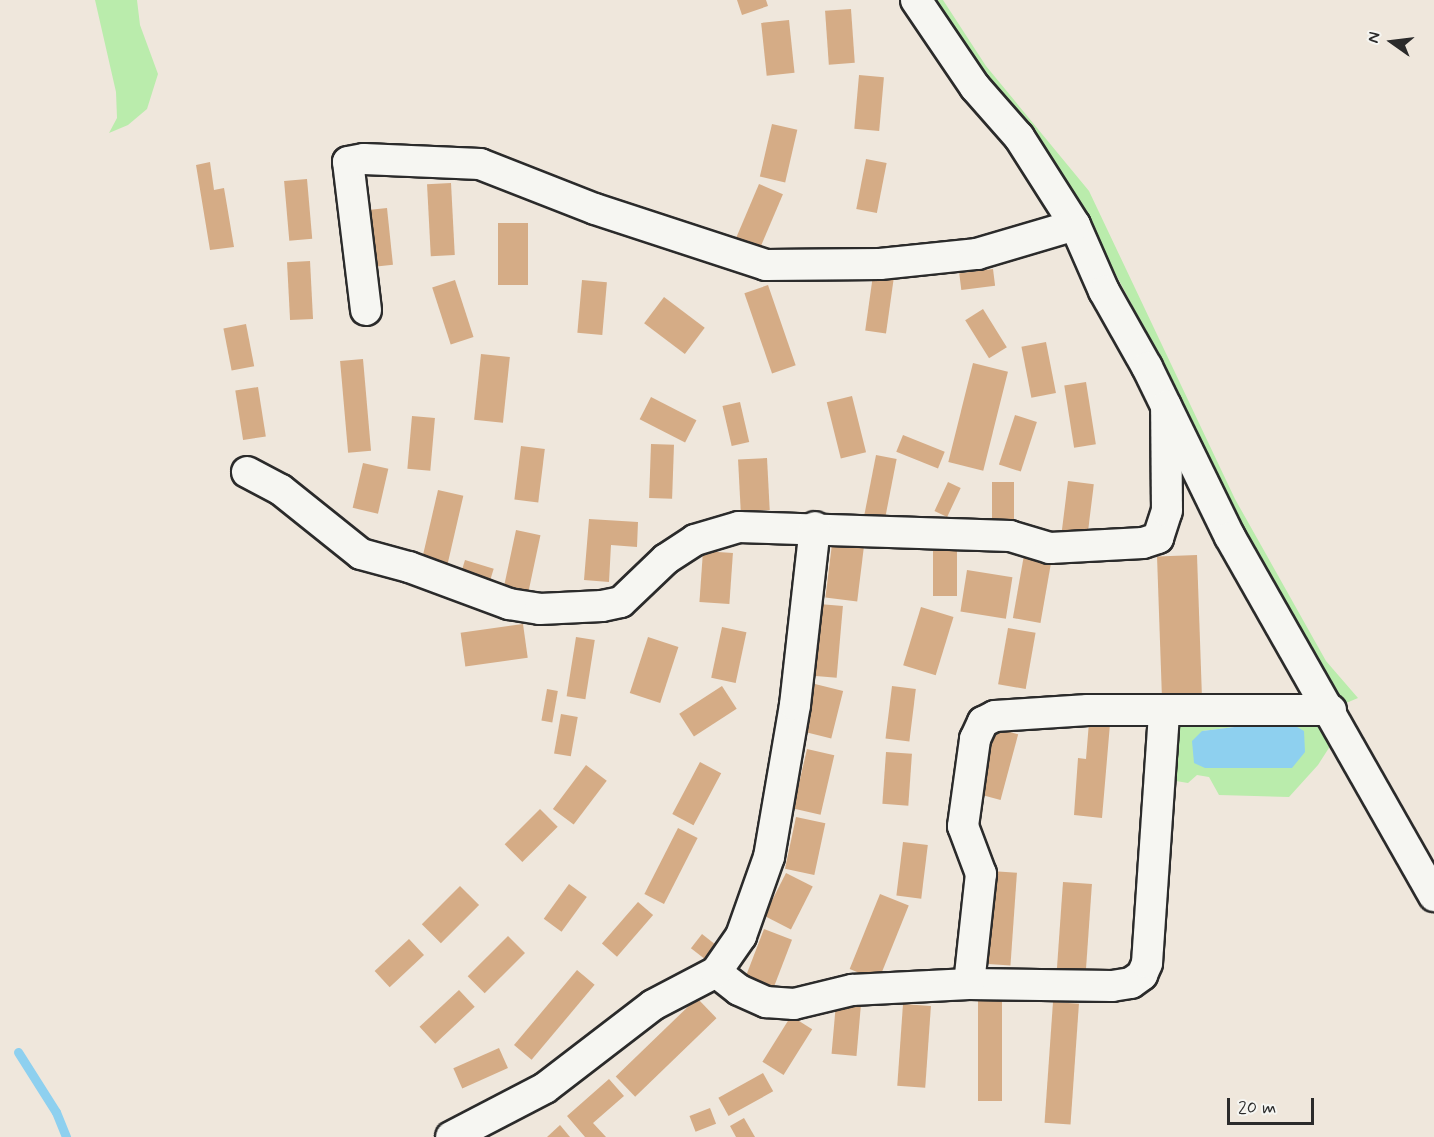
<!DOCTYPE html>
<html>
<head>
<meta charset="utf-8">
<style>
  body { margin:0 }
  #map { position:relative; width:1434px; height:1137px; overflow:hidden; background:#efe7dc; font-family:Mynerve,sans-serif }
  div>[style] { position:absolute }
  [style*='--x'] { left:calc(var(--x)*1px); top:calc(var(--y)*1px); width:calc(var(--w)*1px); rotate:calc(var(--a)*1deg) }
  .green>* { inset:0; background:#baecac }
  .water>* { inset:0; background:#8ed0ef }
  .stream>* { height:9px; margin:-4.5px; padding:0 4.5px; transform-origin:4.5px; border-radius:4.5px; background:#8ed0ef }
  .building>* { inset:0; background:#d5ac86; transform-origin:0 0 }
  .roads { filter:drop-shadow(2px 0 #2b2b2b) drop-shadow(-2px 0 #2b2b2b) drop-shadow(0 2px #2b2b2b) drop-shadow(0 -2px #2b2b2b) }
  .minor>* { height:30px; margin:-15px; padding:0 15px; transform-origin:15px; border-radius:15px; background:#f6f6f2 }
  span { translate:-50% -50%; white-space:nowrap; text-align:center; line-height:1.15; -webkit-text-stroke:5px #f6f6f2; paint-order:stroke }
  .north { position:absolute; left:1362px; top:12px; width:60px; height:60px; -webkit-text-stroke:4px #f6f6f2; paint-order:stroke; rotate:284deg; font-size:16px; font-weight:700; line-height:24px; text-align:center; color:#2b2b2b }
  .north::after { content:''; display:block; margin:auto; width:21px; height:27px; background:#2b2b2b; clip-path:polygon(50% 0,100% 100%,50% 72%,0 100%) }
  .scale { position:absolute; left:1227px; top:1098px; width:87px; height:27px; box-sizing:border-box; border:3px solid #2b2b2b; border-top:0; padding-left:8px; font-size:18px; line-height:21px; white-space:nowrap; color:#2b2b2b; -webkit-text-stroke:4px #f6f6f2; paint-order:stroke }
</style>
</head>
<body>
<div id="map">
  <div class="green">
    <i style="clip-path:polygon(95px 0,137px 0,140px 25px,158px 74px,147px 109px,128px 125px,109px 133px,117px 118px,116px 92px)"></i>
    <i style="clip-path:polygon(934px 0,943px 0,986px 66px,1089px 191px,1235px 499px,1326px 661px,1358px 698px,1339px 706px,1234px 517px,1165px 367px,1070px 188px)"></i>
    <i style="clip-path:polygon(evenodd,1322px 717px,1334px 740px,1318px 765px,1289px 797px,1219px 795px,1209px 777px,1197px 775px,1188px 783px,1170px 780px,1174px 719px,1322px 717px,1267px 723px,1292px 768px,1205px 768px,1202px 731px,1267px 723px)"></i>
  </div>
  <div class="water">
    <i style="clip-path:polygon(1267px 723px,1292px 724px,1304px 731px,1305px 752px,1292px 768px,1205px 768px,1194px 763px,1192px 741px,1202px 731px)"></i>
  </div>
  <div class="stream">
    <i style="--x:18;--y:1052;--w:71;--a:57.7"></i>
    <i style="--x:56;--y:1112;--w:27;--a:68"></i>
  </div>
  <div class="building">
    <i style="clip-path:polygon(737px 0,766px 0,768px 6px,742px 15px)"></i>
    <i style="left:851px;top:9px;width:54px;height:26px;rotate:86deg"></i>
    <i style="left:789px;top:20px;width:53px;height:28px;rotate:84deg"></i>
    <i style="left:859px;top:75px;width:25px;height:54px;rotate:5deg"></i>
    <i style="left:772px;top:124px;width:26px;height:54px;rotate:13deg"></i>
    <i style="left:866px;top:159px;width:21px;height:51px;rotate:11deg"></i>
    <i style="clip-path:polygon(210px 162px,214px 190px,224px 188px,234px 247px,210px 250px,196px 165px)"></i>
    <i style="left:307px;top:179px;width:60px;height:23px;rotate:85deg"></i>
    <i style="left:451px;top:183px;width:72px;height:24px;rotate:87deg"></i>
    <i style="left:759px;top:184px;width:26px;height:60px;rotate:23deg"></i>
    <i style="left:387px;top:208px;width:57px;height:26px;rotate:84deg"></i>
    <i style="left:498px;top:223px;width:30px;height:62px"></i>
    <i style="left:310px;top:261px;width:58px;height:23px;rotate:87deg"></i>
    <i style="left:993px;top:269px;width:17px;height:34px;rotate:83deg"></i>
    <i style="left:873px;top:275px;width:21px;height:56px;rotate:8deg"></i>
    <i style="left:455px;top:280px;width:60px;height:24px;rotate:72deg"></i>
    <i style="left:582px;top:280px;width:25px;height:53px;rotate:5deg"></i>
    <i style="left:768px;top:285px;width:85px;height:25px;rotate:71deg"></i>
    <i style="left:664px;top:297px;width:51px;height:33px;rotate:37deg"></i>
    <i style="left:983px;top:309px;width:45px;height:21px;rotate:58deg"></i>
    <i style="left:246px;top:324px;width:43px;height:23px;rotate:79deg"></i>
    <i style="left:1046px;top:342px;width:52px;height:25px;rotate:79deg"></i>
    <i style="left:481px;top:354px;width:29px;height:66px;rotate:6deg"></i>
    <i style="left:363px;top:359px;width:92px;height:23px;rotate:85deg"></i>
    <i style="left:973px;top:363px;width:36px;height:102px;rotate:14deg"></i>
    <i style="left:1086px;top:382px;width:63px;height:22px;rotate:81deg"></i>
    <i style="left:258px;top:387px;width:50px;height:23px;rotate:81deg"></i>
    <i style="left:852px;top:396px;width:58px;height:26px;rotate:76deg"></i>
    <i style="left:651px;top:397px;width:51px;height:25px;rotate:27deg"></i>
    <i style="left:740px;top:402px;width:41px;height:18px;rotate:77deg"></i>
    <i style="left:1015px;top:415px;width:23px;height:52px;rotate:18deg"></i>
    <i style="left:412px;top:416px;width:23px;height:53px;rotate:5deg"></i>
    <i style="left:903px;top:435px;width:45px;height:18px;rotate:22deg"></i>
    <i style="left:651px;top:444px;width:23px;height:54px;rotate:2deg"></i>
    <i style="left:521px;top:446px;width:24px;height:54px;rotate:7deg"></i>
    <i style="left:876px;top:455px;width:21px;height:64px;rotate:11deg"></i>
    <i style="left:767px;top:458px;width:52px;height:29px;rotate:87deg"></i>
    <i style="left:363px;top:463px;width:26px;height:46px;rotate:13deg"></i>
    <i style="left:1068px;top:481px;width:26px;height:58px;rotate:7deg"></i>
    <i style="left:948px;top:482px;width:14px;height:32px;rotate:25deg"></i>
    <i style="left:992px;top:482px;width:22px;height:46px"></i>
    <i style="left:438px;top:490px;width:26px;height:73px;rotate:13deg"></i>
    <i style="clip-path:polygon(589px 519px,638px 522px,637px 547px,611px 545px,609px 582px,584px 580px)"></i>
    <i style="left:516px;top:530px;width:25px;height:58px;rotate:12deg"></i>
    <i style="left:832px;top:544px;width:32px;height:54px;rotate:7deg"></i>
    <i style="left:703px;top:551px;width:30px;height:51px;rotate:4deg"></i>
    <i style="left:957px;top:551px;width:45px;height:24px;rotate:90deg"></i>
    <i style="left:1024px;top:555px;width:28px;height:64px;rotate:10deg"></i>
    <i style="left:1197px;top:555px;width:150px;height:40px;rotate:88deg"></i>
    <i style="left:465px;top:560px;width:30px;height:17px;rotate:17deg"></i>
    <i style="left:967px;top:570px;width:46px;height:42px;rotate:9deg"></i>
    <i style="left:819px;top:604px;width:24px;height:72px;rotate:5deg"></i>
    <i style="left:921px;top:607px;width:34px;height:61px;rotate:17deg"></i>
    <i style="left:523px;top:624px;width:34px;height:63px;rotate:82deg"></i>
    <i style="left:722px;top:627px;width:25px;height:52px;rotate:12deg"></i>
    <i style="left:1008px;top:628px;width:28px;height:57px;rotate:10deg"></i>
    <i style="left:576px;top:637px;width:19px;height:60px;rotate:9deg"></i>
    <i style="left:648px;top:637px;width:32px;height:59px;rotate:18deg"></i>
    <i style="left:815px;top:684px;width:29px;height:49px;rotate:14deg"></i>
    <i style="left:722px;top:686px;width:27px;height:51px;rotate:57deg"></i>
    <i style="left:892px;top:686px;width:24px;height:53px;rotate:7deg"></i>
    <i style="left:547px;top:689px;width:11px;height:32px;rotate:10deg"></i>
    <i style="left:561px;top:714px;width:17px;height:40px;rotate:10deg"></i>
    <i style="clip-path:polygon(1089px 722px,1110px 724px,1102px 818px,1074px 815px,1078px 758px,1086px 759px)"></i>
    <i style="left:995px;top:728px;width:24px;height:68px;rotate:15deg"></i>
    <i style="left:807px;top:749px;width:28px;height:61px;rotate:13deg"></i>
    <i style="left:886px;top:752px;width:26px;height:52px;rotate:4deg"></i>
    <i style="left:700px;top:762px;width:24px;height:59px;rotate:28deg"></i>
    <i style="left:586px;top:765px;width:26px;height:55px;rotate:37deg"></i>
    <i style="left:540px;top:809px;width:25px;height:50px;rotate:45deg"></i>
    <i style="left:796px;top:817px;width:30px;height:53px;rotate:12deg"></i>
    <i style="left:678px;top:828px;width:22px;height:74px;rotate:27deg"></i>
    <i style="left:903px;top:842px;width:25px;height:54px;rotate:7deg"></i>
    <i style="left:991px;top:871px;width:26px;height:93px;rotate:4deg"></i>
    <i style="left:786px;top:873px;width:30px;height:48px;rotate:27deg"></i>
    <i style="left:1063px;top:882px;width:29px;height:97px;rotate:4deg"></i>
    <i style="left:569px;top:884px;width:22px;height:43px;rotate:36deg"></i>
    <i style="left:460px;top:886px;width:27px;height:54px;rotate:45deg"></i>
    <i style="left:880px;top:894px;width:31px;height:81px;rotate:22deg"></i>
    <i style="left:638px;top:902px;width:20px;height:55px;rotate:41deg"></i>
    <i style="left:764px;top:929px;width:30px;height:57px;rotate:21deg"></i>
    <i style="left:702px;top:934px;width:23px;height:18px;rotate:38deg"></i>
    <i style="left:508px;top:936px;width:24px;height:57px;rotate:45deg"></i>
    <i style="left:409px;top:939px;width:22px;height:47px;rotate:47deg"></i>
    <i style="left:577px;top:970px;width:23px;height:98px;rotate:40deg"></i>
    <i style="left:459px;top:990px;width:23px;height:54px;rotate:47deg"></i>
    <i style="left:697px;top:998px;width:28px;height:113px;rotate:46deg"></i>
    <i style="left:978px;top:999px;width:24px;height:102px"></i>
    <i style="left:1053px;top:1002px;width:26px;height:121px;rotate:4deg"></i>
    <i style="left:836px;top:1003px;width:25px;height:51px;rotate:5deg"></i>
    <i style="left:903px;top:1004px;width:28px;height:82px;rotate:4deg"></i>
    <i style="left:791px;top:1016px;width:25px;height:54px;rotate:32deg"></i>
    <i style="left:499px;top:1048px;width:22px;height:50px;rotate:66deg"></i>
    <i style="left:763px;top:1073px;width:21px;height:51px;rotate:61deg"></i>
    <i style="clip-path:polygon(609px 1079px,624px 1096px,593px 1123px,606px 1137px,585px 1137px,567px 1116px)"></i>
    <i style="left:710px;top:1108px;width:17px;height:22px;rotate:69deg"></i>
    <i style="clip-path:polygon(744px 1118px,755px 1137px,736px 1137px,730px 1126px)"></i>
    <i style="clip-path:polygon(560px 1125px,570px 1137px,547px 1137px)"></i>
  </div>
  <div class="roads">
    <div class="minor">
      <i style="--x:916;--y:0;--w:105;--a:55.9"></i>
      <i style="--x:975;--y:87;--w:67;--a:48.7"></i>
      <i style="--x:1019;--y:137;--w:104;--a:57.5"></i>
      <i style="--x:1075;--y:225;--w:72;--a:66.3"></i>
      <i style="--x:1104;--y:291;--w:87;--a:60.5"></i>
      <i style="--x:1147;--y:367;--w:189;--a:64"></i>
      <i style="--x:1230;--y:537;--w:413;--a:60.4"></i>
      <i style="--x:366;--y:310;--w:149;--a:-96.9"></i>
      <i style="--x:348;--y:162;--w:16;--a:-11"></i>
      <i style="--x:364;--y:159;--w:116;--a:2.5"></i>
      <i style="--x:480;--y:164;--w:123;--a:21.4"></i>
      <i style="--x:595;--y:209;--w:180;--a:18.1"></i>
      <i style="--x:766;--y:265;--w:114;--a:-0.5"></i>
      <i style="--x:880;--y:264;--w:98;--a:-5.9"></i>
      <i style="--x:977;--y:254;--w:102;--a:-16.5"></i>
      <i style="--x:247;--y:472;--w:38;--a:28"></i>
      <i style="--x:281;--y:490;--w:102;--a:38.7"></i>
      <i style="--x:361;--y:554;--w:50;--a:15.2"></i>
      <i style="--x:409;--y:567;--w:107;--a:20.3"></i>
      <i style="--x:509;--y:604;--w:31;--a:9"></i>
      <i style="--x:540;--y:609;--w:62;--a:-2.8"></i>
      <i style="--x:602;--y:606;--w:19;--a:-12"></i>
      <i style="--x:621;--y:602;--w:62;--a:-43.7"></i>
      <i style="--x:666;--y:559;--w:35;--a:-33"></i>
      <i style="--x:695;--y:540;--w:46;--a:-16.5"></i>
      <i style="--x:739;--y:527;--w:271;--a:1.9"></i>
      <i style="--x:1010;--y:536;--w:42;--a:16.7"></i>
      <i style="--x:1050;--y:548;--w:93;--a:-3.1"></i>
      <i style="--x:1143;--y:543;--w:16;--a:-18"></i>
      <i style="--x:1158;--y:538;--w:28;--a:-72"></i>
      <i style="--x:1167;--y:511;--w:105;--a:-90.5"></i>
      <i style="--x:716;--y:972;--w:29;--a:38"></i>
      <i style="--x:739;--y:990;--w:30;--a:24"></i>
      <i style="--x:766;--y:1002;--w:28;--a:4"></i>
      <i style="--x:794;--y:1004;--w:60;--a:-13.6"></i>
      <i style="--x:852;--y:990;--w:117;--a:-2.9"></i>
      <i style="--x:969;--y:984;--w:143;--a:0.8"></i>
      <i style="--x:1112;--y:986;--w:19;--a:-9"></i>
      <i style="--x:1131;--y:983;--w:14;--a:-36"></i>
      <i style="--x:1142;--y:975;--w:13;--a:-67"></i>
      <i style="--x:1147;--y:963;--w:252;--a:-86.1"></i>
      <i style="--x:969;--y:984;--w:111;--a:-83.8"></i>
      <i style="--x:981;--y:874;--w:51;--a:-110.6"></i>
      <i style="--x:963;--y:826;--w:88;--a:-82.1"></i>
      <i style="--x:975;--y:739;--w:19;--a:-65"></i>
      <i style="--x:983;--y:722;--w:13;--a:-27"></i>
      <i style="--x:995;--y:716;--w:93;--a:-3.7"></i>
      <i style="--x:1088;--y:710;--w:243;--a:0"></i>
      <i style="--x:451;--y:1137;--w:106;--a:-27.5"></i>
      <i style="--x:545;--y:1088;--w:136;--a:-37.5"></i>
      <i style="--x:653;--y:1005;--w:71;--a:-27.6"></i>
      <i style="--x:716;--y:972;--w:44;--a:-55.2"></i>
      <i style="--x:741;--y:936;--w:84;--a:-70.5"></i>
      <i style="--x:769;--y:857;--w:154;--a:-80.3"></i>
      <i style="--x:795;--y:705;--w:179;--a:-83.6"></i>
    </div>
  </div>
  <div class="north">N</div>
  <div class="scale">20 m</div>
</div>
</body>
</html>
